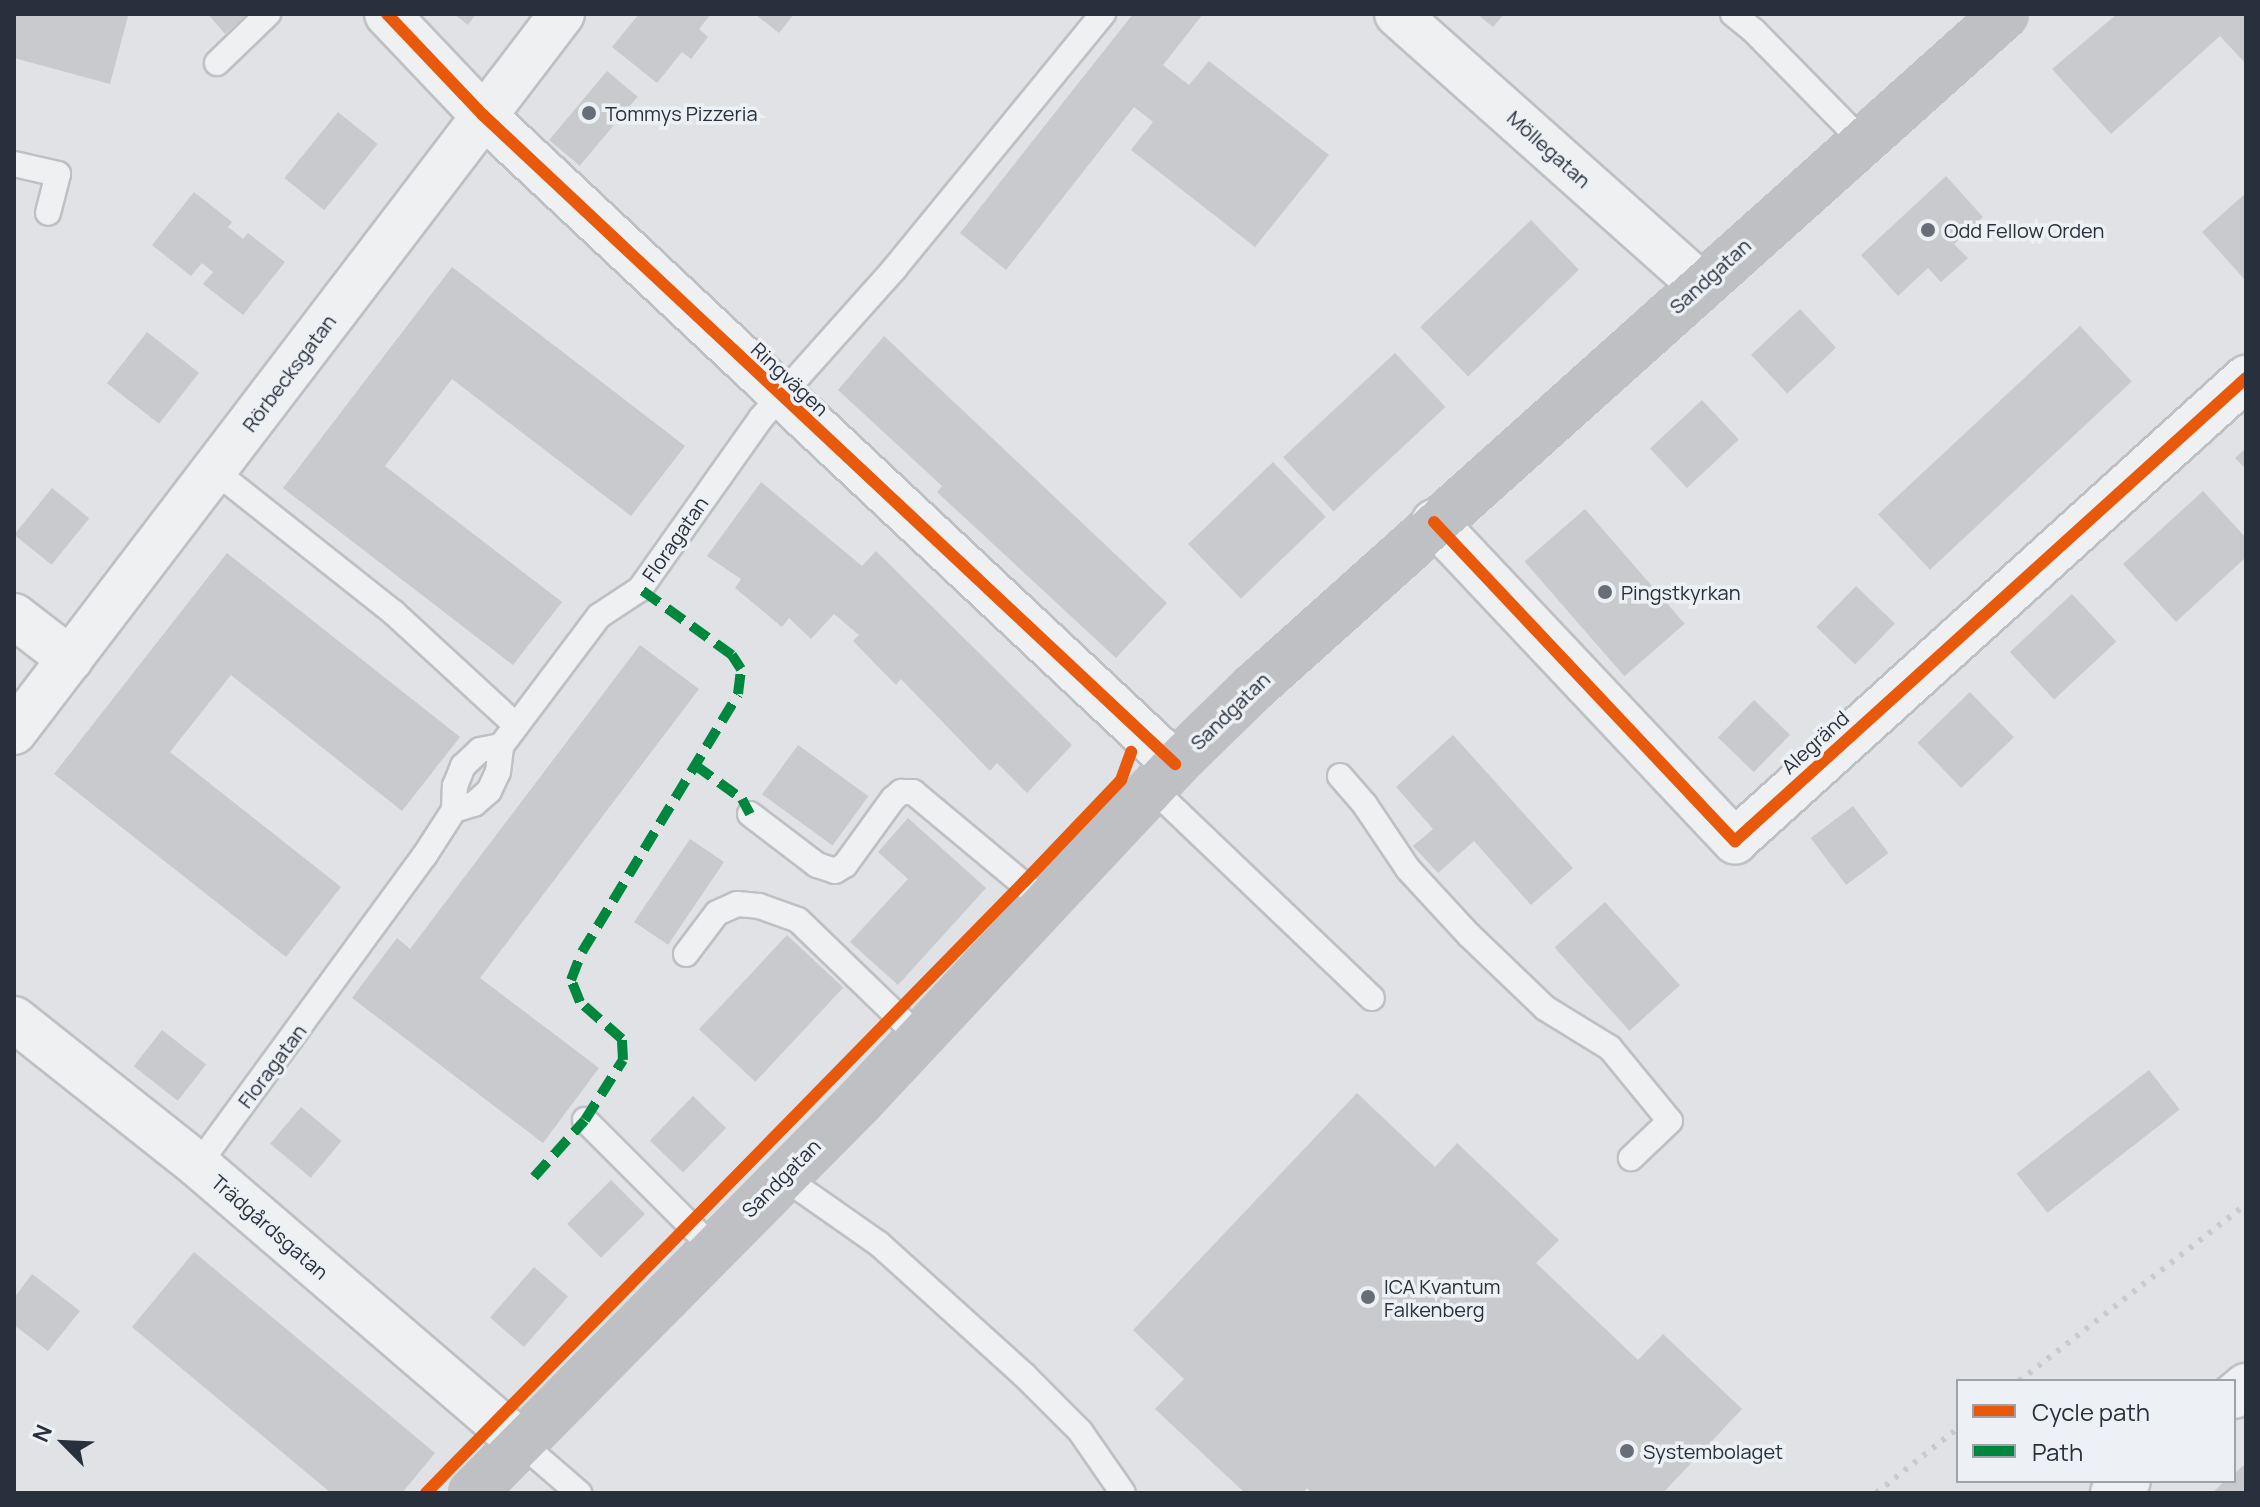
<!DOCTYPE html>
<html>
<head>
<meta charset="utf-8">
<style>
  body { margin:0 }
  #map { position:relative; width:2260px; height:1507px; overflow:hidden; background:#e0e2e5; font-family:Manrope,sans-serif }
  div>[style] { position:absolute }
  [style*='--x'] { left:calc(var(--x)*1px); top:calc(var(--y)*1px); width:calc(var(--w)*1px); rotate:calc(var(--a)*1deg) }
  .building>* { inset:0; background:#c8cacd; transform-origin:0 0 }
  .roads { filter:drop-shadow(2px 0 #bec0c3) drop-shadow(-2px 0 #bec0c3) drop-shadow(0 2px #bec0c3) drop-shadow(0 -2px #bec0c3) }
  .lane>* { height:24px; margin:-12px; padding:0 12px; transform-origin:12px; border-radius:12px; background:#eff0f1 }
  .street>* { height:44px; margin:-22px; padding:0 22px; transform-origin:22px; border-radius:22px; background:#eff0f1 }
  .secondary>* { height:44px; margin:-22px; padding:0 22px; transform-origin:22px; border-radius:22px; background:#bec0c4 }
  .rail>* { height:6px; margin-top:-3px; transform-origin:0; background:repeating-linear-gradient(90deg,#c8cacd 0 4px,transparent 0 12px) }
  .quiet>* { height:10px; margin-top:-5px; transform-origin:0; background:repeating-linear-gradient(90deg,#00873e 0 20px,transparent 0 30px) }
  .cycleway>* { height:12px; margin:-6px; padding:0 6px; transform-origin:6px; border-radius:6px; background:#e8590c }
  .dots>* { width:22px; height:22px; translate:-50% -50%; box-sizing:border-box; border:4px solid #edf0f4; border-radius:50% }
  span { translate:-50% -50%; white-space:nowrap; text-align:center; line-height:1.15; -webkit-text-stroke:7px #edf0f4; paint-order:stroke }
  .poi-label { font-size:20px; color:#282f3d }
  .left { translate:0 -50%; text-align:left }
  .street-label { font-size:20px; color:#282f3d }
  .frame { position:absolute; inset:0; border:16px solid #282f3d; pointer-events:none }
  .legend { position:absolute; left:1956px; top:1379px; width:280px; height:104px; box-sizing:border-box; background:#edf0f4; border:2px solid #9ea3ab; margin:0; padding:10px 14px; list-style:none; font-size:24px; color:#282f3d }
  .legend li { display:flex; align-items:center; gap:16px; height:40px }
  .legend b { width:40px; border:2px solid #9ea3ab }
  .north { position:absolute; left:24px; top:1403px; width:80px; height:80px; -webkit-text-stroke:6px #edf0f4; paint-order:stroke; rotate:294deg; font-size:22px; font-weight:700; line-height:32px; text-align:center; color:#282f3d }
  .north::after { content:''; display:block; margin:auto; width:28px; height:36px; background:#282f3d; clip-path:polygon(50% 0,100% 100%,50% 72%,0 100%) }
</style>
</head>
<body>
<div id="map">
  <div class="building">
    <i style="clip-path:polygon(14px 14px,128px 16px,110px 84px,14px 58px)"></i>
    <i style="clip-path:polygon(208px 14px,247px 14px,225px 34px)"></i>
    <i style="clip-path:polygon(454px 14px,476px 14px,468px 25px)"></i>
    <i style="clip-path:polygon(639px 14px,711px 14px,699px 29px,708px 37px,691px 59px,682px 52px,657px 83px,612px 47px)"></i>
    <i style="clip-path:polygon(755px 14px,794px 14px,779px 33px)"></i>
    <i style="clip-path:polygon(1133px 14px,1203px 14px,1163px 65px,1189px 85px,1209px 61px,1329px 155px,1255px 247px,1131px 150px,1153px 122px,1134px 107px,1006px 270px,960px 233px)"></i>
    <i style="clip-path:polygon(1477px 14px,1504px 14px,1493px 27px)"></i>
    <i style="clip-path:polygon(2117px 14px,2246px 14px,2246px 64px,2220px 36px,2111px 134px,2052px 69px)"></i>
    <i style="left:607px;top:71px;width:40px;height:90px;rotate:40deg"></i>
    <i style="left:338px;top:112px;width:51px;height:85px;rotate:39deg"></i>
    <i style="clip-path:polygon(1946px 176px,1983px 217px,1954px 244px,1968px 258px,1941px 282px,1928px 268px,1898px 296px,1861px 255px)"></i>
    <i style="clip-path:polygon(194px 192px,232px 222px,228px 227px,243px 239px,248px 233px,285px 262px,243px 315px,203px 284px,213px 272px,202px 263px,191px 276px,152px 245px)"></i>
    <i style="clip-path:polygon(2246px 193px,2246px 281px,2202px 232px)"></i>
    <i style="left:1531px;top:220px;width:69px;height:154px;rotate:46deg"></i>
    <i style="clip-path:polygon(452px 267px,685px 446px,631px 516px,452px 379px,385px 466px,562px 602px,513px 665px,283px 488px)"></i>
    <i style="left:1800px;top:309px;width:53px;height:67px;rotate:47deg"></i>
    <i style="left:2080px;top:326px;width:76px;height:276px;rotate:47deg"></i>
    <i style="left:147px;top:332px;width:66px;height:65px;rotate:38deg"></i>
    <i style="clip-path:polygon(884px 336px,1167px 603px,1116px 658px,937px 492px,942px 486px,838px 390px)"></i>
    <i style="left:1395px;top:353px;width:74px;height:153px;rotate:47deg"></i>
    <i style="left:1702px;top:400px;width:54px;height:71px;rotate:47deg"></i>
    <i style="clip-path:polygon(2246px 448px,2246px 469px,2235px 458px)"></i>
    <i style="left:1273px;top:462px;width:76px;height:118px;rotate:46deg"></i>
    <i style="clip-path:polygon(761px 482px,862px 566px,876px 551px,1072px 745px,1027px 793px,997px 763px,990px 771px,901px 679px,896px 685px,853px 641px,859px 635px,834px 614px,811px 639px,789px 618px,782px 627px,735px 588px,741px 579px,707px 556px)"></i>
    <i style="left:52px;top:488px;width:48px;height:60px;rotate:39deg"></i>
    <i style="clip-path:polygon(2203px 491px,2246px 538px,2246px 557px,2176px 622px,2123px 564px)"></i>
    <i style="left:1585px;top:509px;width:152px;height:80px;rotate:49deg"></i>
    <i style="clip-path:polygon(227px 553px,460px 737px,402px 811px,231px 675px,170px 752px,341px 887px,286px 957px,54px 774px)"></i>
    <i style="left:1856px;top:586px;width:54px;height:57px;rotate:44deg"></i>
    <i style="left:2072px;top:594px;width:65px;height:85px;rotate:47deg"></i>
    <i style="clip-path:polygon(640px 645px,699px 689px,480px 978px,599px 1068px,543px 1143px,352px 998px,397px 938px,410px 949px)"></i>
    <i style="left:1970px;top:692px;width:63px;height:73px;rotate:46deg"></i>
    <i style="left:1754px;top:700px;width:50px;height:52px;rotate:44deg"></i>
    <i style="clip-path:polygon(1453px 735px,1573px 868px,1531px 905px,1474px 841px,1438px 873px,1413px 846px,1433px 829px,1396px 787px)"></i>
    <i style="left:798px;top:745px;width:87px;height:61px;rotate:36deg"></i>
    <i style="left:1853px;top:806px;width:59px;height:53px;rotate:53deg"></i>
    <i style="clip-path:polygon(908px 818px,986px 888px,898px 985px,850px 942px,908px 879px,878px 852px)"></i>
    <i style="left:690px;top:839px;width:41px;height:100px;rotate:34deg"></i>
    <i style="left:1605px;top:902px;width:112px;height:68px;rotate:48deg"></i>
    <i style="left:787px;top:935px;width:77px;height:129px;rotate:43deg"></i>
    <i style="left:162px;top:1030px;width:56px;height:46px;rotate:38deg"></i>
    <i style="left:2149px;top:1070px;width:50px;height:168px;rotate:52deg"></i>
    <i style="clip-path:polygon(1357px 1093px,1435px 1167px,1457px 1143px,1559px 1240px,1536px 1263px,1638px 1360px,1663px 1334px,1742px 1409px,1663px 1493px,1312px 1493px,1307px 1488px,1303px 1493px,1245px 1493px,1155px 1409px,1184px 1379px,1133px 1330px)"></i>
    <i style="left:693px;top:1096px;width:46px;height:62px;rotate:44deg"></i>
    <i style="left:301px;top:1107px;width:53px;height:48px;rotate:40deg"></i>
    <i style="left:611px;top:1180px;width:48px;height:62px;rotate:45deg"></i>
    <i style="clip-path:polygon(194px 1252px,435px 1453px,402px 1493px,331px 1493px,132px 1327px)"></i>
    <i style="left:534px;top:1267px;width:45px;height:67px;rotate:41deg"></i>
    <i style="clip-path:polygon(32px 1274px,80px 1311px,48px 1351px,14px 1325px,14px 1298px)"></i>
    <i style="clip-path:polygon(2246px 1463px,2246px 1493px,2212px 1493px,2225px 1481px,2234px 1481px,2234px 1474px)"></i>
  </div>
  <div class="roads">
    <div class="lane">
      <i style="--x:1733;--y:14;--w:27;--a:39"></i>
      <i style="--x:1754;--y:31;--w:153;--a:45.5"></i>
      <i style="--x:217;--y:63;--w:71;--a:-43.9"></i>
      <i style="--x:14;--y:164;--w:45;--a:12.8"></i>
      <i style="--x:58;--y:174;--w:40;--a:104.4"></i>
      <i style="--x:215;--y:471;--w:228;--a:38.4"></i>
      <i style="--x:394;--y:613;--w:166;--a:42.6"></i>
      <i style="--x:1340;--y:776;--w:38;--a:49"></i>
      <i style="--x:1365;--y:805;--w:77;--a:56.1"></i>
      <i style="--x:1408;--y:869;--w:90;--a:47.3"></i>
      <i style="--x:1469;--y:935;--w:105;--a:43.8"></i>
      <i style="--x:1545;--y:1008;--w:76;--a:31.6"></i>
      <i style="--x:1610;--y:1048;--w:94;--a:50.6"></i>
      <i style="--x:1670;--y:1121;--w:54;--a:136.5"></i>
      <i style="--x:1152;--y:788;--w:304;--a:43.7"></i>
      <i style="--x:454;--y:810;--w:21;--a:-17"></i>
      <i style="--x:474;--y:804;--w:20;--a:-41"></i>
      <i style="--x:489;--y:791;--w:21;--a:-65"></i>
      <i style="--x:498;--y:772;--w:26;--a:-83"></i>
      <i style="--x:501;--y:746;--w:163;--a:-53"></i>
      <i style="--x:599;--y:616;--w:49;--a:-33.4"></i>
      <i style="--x:640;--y:589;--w:209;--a:-54.7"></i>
      <i style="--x:761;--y:418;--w:200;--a:-48.2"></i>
      <i style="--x:894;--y:269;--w:330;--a:-50.7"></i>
      <i style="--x:750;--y:814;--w:84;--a:37.3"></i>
      <i style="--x:817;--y:865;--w:19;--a:18"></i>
      <i style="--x:835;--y:871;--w:12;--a:-31"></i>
      <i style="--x:845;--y:865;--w:82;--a:-54"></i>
      <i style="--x:893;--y:799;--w:11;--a:-41"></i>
      <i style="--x:901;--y:792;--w:12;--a:0"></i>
      <i style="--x:913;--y:792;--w:173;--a:39.8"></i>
      <i style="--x:686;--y:954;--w:51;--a:-52.9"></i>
      <i style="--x:717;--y:913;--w:22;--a:-24"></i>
      <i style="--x:737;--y:904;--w:22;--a:5"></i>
      <i style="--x:759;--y:906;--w:41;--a:19.7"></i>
      <i style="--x:798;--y:920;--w:170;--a:44"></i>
      <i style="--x:585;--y:1120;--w:180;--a:45"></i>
      <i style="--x:198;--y:1165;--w:384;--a:-53.8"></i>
      <i style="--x:425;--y:855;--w:54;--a:-57.2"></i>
      <i style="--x:454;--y:810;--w:24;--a:-88"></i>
      <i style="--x:455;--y:786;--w:22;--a:-68"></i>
      <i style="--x:463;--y:766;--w:23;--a:-43"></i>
      <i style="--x:480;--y:750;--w:21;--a:-11"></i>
      <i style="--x:782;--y:1176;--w:118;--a:35"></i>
      <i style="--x:879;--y:1244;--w:195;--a:42.1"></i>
      <i style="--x:1024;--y:1375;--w:79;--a:45"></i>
      <i style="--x:1080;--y:1431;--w:75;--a:55.3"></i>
      <i style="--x:521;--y:1443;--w:77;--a:40.8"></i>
    </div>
    <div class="street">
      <i style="--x:387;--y:14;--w:139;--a:46.5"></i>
      <i style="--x:483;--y:115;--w:949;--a:43.16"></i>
      <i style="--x:1397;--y:14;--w:407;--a:41.7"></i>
      <i style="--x:1434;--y:522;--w:439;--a:46.7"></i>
      <i style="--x:1735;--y:841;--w:690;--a:-42.18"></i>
      <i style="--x:14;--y:616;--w:71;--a:37.5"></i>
      <i style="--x:14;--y:732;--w:903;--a:-52.65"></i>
      <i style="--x:14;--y:1019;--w:235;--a:38.4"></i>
      <i style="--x:198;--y:1165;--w:426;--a:40.7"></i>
      <i style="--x:2234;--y:1396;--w:16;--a:-40"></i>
      <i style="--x:2113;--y:1493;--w:19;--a:-39"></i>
    </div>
    <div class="secondary">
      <i style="--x:472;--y:1493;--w:553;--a:-45.29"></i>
      <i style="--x:861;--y:1100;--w:460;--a:-46.9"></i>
      <i style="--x:1175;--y:764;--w:110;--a:-44.3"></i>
      <i style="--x:1254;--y:687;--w:1008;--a:-41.86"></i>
    </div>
  </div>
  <div class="rail">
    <i style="--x:2019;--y:1381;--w:288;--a:-37.9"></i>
    <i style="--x:1876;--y:1493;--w:105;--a:-38.4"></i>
  </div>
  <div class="quiet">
    <i style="--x:695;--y:765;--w:58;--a:35.9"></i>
    <i style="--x:742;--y:799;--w:17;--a:62"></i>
    <i style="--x:534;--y:1177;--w:76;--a:-48.2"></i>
    <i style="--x:585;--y:1120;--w:71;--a:-57.7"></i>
    <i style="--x:623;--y:1060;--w:21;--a:-93"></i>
    <i style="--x:622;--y:1039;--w:56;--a:-138.6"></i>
    <i style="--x:580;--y:1002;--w:24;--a:-112"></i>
    <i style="--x:571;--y:980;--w:30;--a:-69"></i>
    <i style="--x:582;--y:952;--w:301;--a:-58.8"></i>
    <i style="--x:738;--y:694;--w:25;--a:-83"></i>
    <i style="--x:741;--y:669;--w:17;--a:-123"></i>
    <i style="--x:732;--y:655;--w:113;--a:-144.3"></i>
  </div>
  <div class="cycleway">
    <i style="--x:387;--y:14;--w:139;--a:46.5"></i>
    <i style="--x:483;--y:115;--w:949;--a:43.16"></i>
    <i style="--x:1434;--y:522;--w:439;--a:46.7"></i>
    <i style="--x:1735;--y:841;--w:690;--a:-42.18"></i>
    <i style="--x:426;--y:1493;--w:855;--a:-45.62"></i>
    <i style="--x:1024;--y:882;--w:141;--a:-46.4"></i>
    <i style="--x:1121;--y:780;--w:30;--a:-70"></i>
  </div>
  <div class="dots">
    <i style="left:589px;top:113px;background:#686e78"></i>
    <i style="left:1928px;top:230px;background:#686e78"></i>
    <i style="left:1605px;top:592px;background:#686e78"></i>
    <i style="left:1368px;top:1297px;background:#686e78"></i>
    <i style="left:1627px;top:1451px;background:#686e78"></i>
  </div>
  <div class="poi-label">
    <span class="left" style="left:605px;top:113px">Tommys Pizzeria</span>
    <span class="left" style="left:1944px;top:230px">Odd Fellow Orden</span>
    <span class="left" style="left:1621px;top:592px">Pingstkyrkan</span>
    <span class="left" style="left:1384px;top:1298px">ICA Kvantum<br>Falkenberg</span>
    <span class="left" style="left:1643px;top:1451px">Systembolaget</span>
  </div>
  <div class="street-label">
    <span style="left:1549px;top:149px;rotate:42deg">Möllegatan</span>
    <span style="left:1710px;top:276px;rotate:-42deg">Sandgatan</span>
    <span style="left:289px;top:373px;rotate:-53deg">Rörbecksgatan</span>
    <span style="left:790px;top:379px;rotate:43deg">Ringvägen</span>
    <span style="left:675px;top:539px;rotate:-55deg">Floragatan</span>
    <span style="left:1230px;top:711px;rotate:-44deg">Sandgatan</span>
    <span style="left:1815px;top:742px;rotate:-42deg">Alegränd</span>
    <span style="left:272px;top:1066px;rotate:-53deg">Floragatan</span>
    <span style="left:781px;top:1178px;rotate:-45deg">Sandgatan</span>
    <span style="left:270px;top:1227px;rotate:41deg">Trädgårdsgatan</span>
  </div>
  <div class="frame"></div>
  <ul class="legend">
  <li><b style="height:10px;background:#e8590c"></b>Cycle path</li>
  <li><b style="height:10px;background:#00873e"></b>Path</li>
  </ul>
  <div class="north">N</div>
</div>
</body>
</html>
